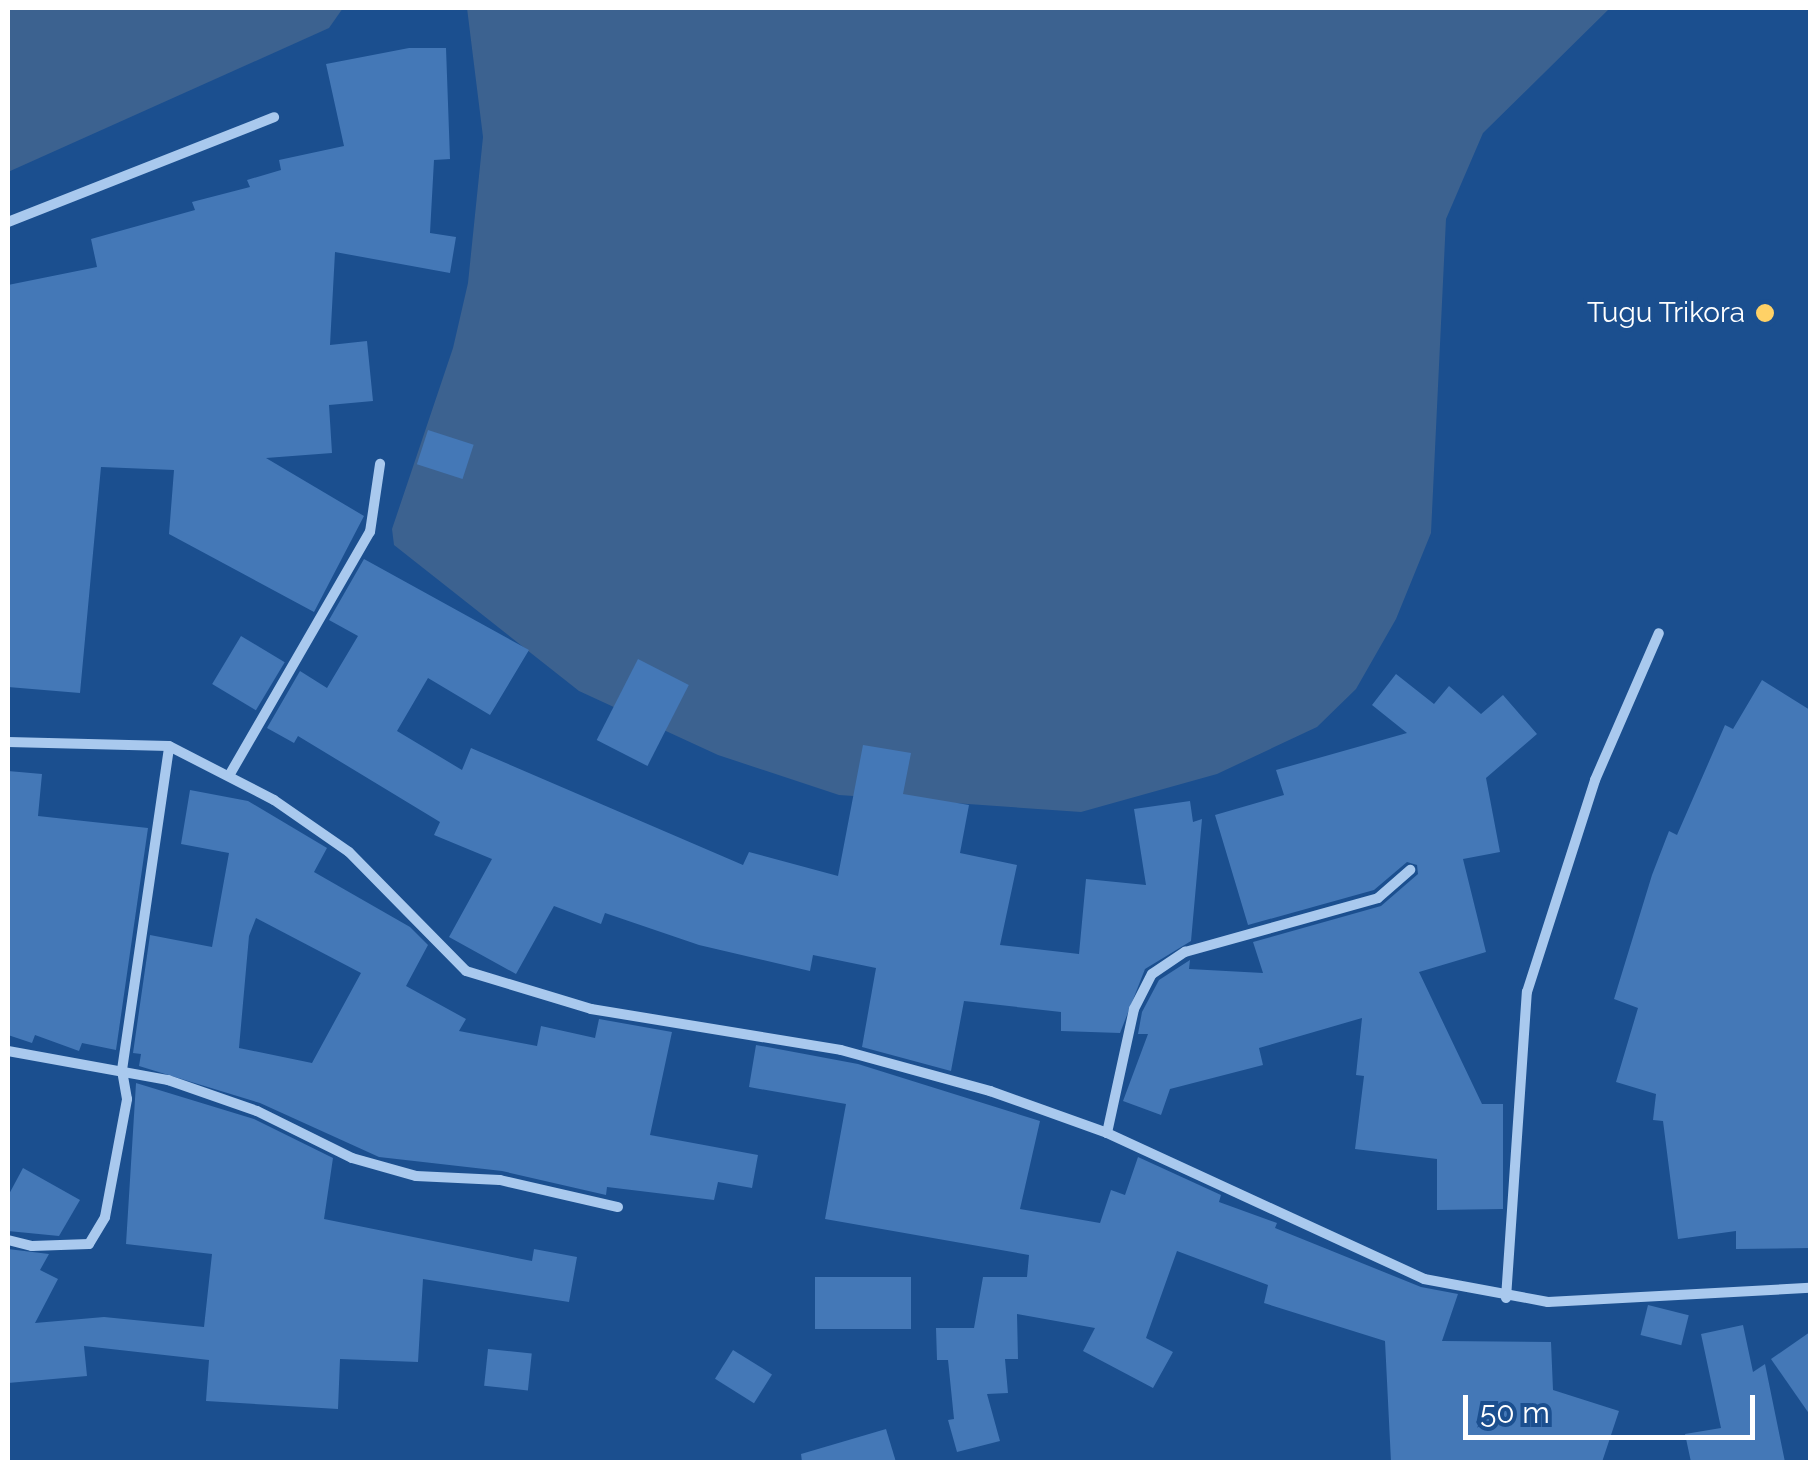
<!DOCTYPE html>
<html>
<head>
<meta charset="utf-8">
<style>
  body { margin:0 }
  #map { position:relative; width:1818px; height:1470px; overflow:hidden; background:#1b4f8f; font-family:Raleway,sans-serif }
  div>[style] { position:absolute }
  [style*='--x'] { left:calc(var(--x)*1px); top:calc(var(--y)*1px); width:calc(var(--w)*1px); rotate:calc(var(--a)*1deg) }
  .water>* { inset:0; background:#3c6290 }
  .building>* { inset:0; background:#4478b7; transform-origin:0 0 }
  .minor>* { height:10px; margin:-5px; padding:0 5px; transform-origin:5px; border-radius:5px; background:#a9c9ee }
  .dots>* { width:28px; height:28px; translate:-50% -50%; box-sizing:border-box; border:5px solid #1b4f8f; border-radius:50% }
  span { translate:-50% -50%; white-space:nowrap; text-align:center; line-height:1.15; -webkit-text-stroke:8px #1b4f8f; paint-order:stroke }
  .poi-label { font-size:28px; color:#fff }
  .right { translate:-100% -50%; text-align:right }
  .frame { position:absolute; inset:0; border:10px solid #fff; pointer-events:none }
  .scale { position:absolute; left:1463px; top:1395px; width:292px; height:45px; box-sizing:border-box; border:5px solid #fff; border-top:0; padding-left:12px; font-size:30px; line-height:35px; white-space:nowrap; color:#fff; -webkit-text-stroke:8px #1b4f8f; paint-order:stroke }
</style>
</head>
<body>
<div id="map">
  <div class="water">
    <i style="clip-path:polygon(8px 8px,343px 8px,329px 28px,8px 172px)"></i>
    <i style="clip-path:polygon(467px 8px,1610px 8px,1483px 133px,1446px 219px,1431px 533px,1396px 619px,1356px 689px,1317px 727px,1217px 774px,1081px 812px,839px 795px,718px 755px,579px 691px,394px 545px,392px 529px,453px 348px,468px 283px,483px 137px)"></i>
  </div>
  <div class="building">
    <i style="clip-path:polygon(409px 48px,446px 48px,450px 159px,434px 160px,430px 233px,456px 237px,450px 273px,335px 252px,330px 345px,367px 341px,373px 401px,329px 405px,332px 453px,266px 458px,364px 516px,314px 612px,169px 534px,174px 470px,101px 467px,80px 693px,8px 687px,8px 285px,97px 267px,91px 239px,195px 210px,192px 202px,250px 187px,247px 180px,281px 170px,279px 160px,344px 146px,326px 64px)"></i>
    <i style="left:428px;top:430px;width:48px;height:36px;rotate:18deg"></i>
    <i style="clip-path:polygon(364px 559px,529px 650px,490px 715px,428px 678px,397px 731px,462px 770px,471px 748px,743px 865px,749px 852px,838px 876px,863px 745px,911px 753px,903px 794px,969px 805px,960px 853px,1017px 865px,1000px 945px,1079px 954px,1086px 879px,1146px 885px,1134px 809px,1190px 801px,1193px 822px,1202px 819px,1191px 941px,1145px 969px,1120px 1033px,1061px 1031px,1061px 1012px,964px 1001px,951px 1071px,862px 1047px,876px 968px,813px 955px,810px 971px,699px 945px,605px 913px,601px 924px,554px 906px,516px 974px,449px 937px,492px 859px,434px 835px,440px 822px,298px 736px,294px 743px,267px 728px,300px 671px,327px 688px,358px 636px,329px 620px)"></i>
    <i style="left:241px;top:636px;width:51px;height:56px;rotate:31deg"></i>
    <i style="left:638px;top:659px;width:57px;height:91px;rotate:27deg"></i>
    <i style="clip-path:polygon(1396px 674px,1434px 704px,1449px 686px,1481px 714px,1503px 695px,1537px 734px,1486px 778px,1500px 852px,1463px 859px,1486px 952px,1419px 972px,1482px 1104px,1503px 1104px,1503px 1209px,1437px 1210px,1437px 1159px,1355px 1149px,1364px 1076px,1356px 1075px,1362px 1018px,1259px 1048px,1263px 1065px,1170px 1089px,1161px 1115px,1123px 1101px,1148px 1034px,1138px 1034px,1142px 1012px,1159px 980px,1190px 960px,1189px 969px,1263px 973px,1253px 942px,1381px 906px,1418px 874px,1417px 865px,1407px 862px,1374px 890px,1248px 925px,1215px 815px,1284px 795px,1276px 770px,1407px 733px,1372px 705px)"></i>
    <i style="clip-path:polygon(1762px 680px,1810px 710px,1810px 1248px,1736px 1249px,1736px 1231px,1678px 1239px,1663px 1121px,1653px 1120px,1656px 1094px,1616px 1082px,1638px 1008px,1614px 999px,1652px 875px,1669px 831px,1677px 835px,1725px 725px,1733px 729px)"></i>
    <i style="clip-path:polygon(8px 771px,42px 774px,38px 816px,148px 828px,116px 1050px,82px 1043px,79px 1051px,35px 1035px,32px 1043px,8px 1035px)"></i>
    <i style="clip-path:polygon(evenodd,190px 790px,248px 801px,327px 848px,314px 872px,410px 927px,428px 945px,406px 986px,466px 1019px,459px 1031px,537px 1046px,541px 1026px,595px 1038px,599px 1019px,672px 1032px,650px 1135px,758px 1155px,752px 1188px,718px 1182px,714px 1200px,607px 1187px,606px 1195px,502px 1171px,379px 1157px,260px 1103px,139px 1066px,141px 1054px,133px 1053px,150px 935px,212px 947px,229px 853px,181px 844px,190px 790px,256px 918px,361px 973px,312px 1063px,239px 1048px,249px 936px,256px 918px)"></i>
    <i style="clip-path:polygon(756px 1045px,858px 1064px,1040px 1121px,1020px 1209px,1100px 1223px,1111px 1190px,1125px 1195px,1138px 1157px,1221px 1195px,1219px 1202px,1277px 1223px,1275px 1228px,1421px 1287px,1458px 1294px,1442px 1341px,1551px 1342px,1553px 1390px,1619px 1411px,1602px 1462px,1391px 1462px,1385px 1341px,1264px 1303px,1268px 1285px,1177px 1251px,1146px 1338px,1173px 1352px,1153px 1388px,1083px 1351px,1095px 1328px,1017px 1314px,1018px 1359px,1005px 1359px,1008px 1393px,987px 1394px,1000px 1441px,957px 1452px,948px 1420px,954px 1419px,948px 1360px,937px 1360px,936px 1328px,974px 1328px,983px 1277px,1027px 1277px,1029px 1255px,825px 1219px,846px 1104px,749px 1087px)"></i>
    <i style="clip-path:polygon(136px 1083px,254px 1119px,333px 1158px,324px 1219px,532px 1261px,534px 1249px,577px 1257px,569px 1302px,423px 1279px,418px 1362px,340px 1359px,338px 1409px,206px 1401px,209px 1360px,84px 1346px,87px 1376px,8px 1383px,8px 1249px,49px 1254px,40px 1270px,58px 1279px,35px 1323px,104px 1317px,204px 1327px,212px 1254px,126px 1244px)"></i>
    <i style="clip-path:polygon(23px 1168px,80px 1200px,59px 1236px,8px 1231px,8px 1196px)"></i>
    <i style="left:815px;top:1277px;width:96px;height:52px"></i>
    <i style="left:1648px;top:1305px;width:42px;height:31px;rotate:14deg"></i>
    <i style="clip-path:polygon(1743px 1325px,1753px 1372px,1765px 1364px,1785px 1462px,1691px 1462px,1685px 1434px,1721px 1428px,1701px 1334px)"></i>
    <i style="clip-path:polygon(1810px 1332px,1810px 1415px,1771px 1359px)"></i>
    <i style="left:488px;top:1349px;width:44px;height:37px;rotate:6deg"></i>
    <i style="left:733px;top:1350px;width:46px;height:34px;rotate:32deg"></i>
    <i style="clip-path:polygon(886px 1429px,896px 1462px,802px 1462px,801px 1454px)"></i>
  </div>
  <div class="minor">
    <i style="--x:8;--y:222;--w:286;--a:-21.5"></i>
    <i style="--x:8;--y:742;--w:161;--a:1.4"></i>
    <i style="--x:169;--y:746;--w:118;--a:27.2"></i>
    <i style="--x:274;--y:800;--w:91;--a:34.7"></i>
    <i style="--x:349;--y:852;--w:167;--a:45.5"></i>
    <i style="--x:466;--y:971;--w:131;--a:16.9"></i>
    <i style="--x:591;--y:1009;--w:253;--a:9.3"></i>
    <i style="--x:841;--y:1050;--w:155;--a:15.4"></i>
    <i style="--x:990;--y:1091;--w:124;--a:19.7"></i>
    <i style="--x:1107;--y:1133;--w:349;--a:24.7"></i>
    <i style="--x:1424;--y:1279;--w:126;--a:10.5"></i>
    <i style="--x:1548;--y:1302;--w:262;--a:-3.1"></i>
    <i style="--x:230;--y:774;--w:280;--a:-60"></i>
    <i style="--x:370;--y:532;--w:69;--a:-81.6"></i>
    <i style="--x:8;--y:1051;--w:163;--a:10.3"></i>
    <i style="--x:168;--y:1080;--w:94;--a:19.2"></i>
    <i style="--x:257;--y:1111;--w:106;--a:26.3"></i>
    <i style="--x:352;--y:1158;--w:66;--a:15.7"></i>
    <i style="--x:416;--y:1176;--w:84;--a:2.7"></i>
    <i style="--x:500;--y:1180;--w:121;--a:12.9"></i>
    <i style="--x:1107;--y:1133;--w:127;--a:-77.7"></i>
    <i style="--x:1134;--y:1009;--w:39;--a:-63"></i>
    <i style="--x:1152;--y:974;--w:40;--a:-34"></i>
    <i style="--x:1185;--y:952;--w:200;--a:-15.6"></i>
    <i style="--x:1378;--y:898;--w:43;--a:-41.2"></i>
    <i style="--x:8;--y:1240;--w:25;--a:14"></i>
    <i style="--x:32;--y:1246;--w:57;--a:-2"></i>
    <i style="--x:89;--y:1244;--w:31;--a:-59"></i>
    <i style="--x:105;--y:1217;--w:120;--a:-79.4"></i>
    <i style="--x:127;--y:1099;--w:29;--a:-100"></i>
    <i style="--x:122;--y:1070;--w:327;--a:-81.7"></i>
    <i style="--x:1506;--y:1298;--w:307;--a:-86.1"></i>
    <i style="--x:1527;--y:992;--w:223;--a:-72.2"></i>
    <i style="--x:1595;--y:780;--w:160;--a:-66.5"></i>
  </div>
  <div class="dots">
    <i style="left:1765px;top:313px;background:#ffd166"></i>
  </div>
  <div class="poi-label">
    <span class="right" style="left:1745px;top:313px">Tugu Trikora</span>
  </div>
  <div class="frame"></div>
  <div class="scale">50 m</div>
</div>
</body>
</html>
